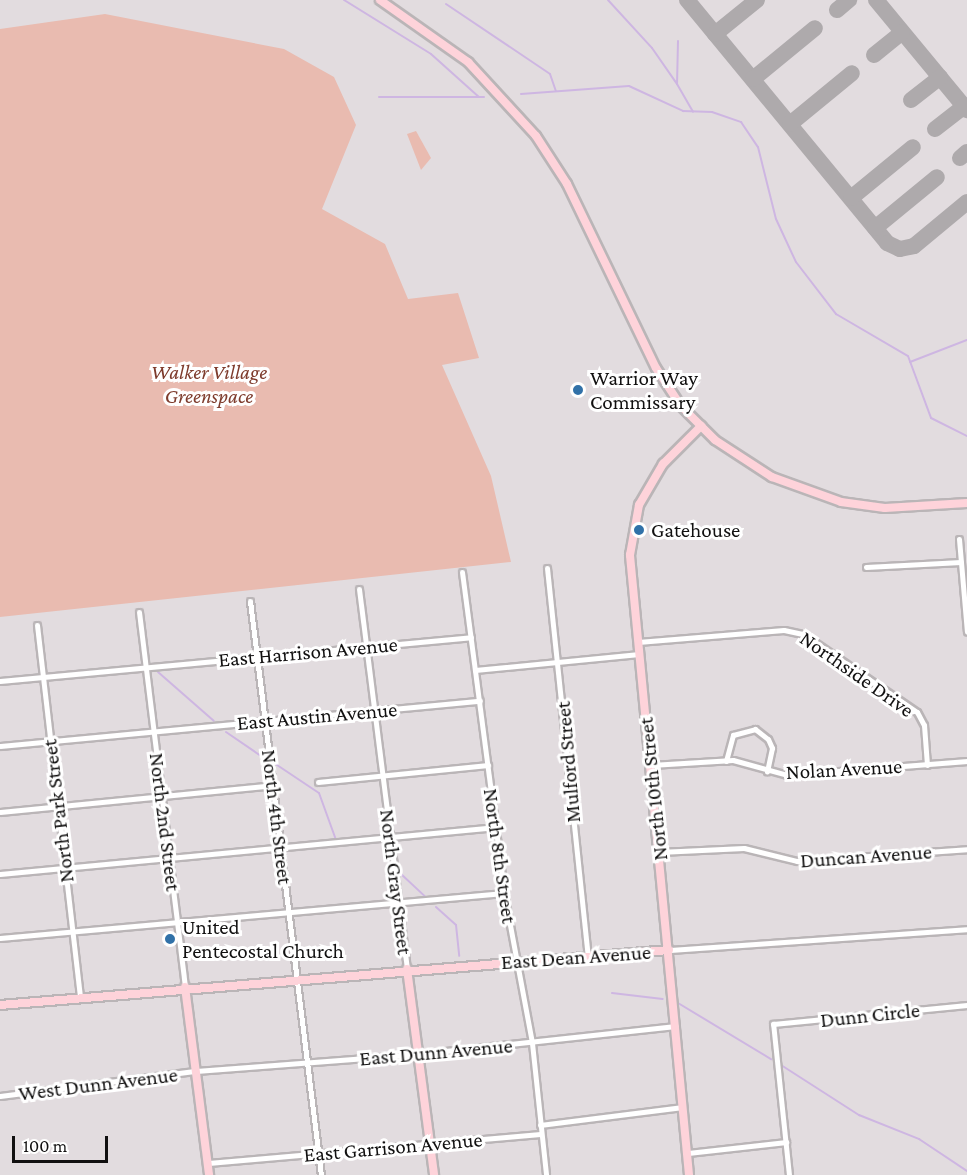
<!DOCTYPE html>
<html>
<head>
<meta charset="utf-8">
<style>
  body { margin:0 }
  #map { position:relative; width:967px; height:1175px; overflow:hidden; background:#e2dcdf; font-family:"Crimson Pro",serif }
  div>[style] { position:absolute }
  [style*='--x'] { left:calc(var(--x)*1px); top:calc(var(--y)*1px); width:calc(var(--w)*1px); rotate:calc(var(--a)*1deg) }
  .green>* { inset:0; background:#e9bbb0 }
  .stream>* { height:2px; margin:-1px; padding:0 1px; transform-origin:1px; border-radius:1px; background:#ceb6e2 }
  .taxiway>* { height:16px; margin:-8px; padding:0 8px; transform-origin:8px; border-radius:8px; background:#aeaaac }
  .roads { filter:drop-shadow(2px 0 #bab5b7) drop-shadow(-2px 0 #bab5b7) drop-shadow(0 2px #bab5b7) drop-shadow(0 -2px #bab5b7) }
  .street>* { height:5px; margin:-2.5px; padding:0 2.5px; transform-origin:2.5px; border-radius:2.5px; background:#fff }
  .secondary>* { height:8px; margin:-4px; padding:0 4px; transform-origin:4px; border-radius:4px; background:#fed3da }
  .dots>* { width:16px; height:16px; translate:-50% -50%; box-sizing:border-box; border:3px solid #fff; border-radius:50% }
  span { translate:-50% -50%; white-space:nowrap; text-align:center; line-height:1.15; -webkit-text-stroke:6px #fff; paint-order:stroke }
  .park-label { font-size:21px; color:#7e3b2c; font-style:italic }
  .poi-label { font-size:21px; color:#111010 }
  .left { translate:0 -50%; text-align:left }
  .street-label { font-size:21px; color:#111010 }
  .scale { position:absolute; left:12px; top:1136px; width:96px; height:27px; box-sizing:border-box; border:3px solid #111010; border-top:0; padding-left:8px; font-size:18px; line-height:21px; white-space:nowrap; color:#111010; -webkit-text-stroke:4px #fff; paint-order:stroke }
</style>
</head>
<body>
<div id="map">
  <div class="green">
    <i style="clip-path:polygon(105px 14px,284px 49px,334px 77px,356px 125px,322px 209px,385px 244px,408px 299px,458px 293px,479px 358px,442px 365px,491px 476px,511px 562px,0 617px,0 29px)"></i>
    <i style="clip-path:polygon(416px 131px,431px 158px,421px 170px,407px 134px)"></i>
  </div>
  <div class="stream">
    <i style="--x:344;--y:0;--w:102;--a:31.8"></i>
    <i style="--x:431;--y:54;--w:64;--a:41.9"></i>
    <i style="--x:608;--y:0;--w:65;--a:47.5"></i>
    <i style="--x:652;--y:48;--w:44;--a:55.2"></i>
    <i style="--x:446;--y:4;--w:125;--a:33.9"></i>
    <i style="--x:550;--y:74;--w:18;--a:71"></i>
    <i style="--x:678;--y:41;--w:43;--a:91.3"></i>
    <i style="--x:677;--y:84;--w:32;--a:60"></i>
    <i style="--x:521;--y:94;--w:108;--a:-4.2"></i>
    <i style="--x:629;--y:86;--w:60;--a:24.8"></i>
    <i style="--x:683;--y:111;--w:29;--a:2"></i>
    <i style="--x:712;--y:112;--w:31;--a:19"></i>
    <i style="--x:741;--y:122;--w:30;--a:56"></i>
    <i style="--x:758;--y:147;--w:74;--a:76"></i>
    <i style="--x:776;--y:219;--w:47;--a:65.1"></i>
    <i style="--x:796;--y:262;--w:66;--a:52.4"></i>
    <i style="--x:836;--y:314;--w:83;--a:30.3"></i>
    <i style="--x:908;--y:356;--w:66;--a:69.6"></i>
    <i style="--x:931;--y:418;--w:40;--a:26.6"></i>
    <i style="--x:379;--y:97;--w:105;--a:0"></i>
    <i style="--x:910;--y:362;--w:61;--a:-21.1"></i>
    <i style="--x:158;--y:672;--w:74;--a:41.2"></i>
    <i style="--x:226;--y:732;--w:42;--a:34.4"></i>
    <i style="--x:274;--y:763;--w:54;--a:33.7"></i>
    <i style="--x:319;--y:793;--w:50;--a:70.1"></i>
    <i style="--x:401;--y:874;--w:35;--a:43"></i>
    <i style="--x:436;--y:907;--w:27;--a:42"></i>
    <i style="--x:456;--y:925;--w:31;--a:84"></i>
    <i style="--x:612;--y:993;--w:51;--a:6.7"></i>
    <i style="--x:678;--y:1003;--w:109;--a:31.1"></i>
    <i style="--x:781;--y:1065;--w:93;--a:32.7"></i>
    <i style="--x:859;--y:1115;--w:65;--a:21.8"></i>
    <i style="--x:919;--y:1139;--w:58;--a:33.7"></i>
  </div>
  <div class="taxiway">
    <i style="--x:687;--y:0;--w:315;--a:50.5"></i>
    <i style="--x:887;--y:243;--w:14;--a:25"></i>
    <i style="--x:900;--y:249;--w:14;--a:-12"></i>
    <i style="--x:914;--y:246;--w:69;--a:-39.7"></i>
    <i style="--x:876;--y:0;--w:143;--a:50.4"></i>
    <i style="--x:837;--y:10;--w:16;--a:-40"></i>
    <i style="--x:715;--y:34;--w:54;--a:-39"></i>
    <i style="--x:874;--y:55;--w:36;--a:-39"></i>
    <i style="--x:753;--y:79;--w:80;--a:-39.4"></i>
    <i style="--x:911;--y:100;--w:37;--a:-38"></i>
    <i style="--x:790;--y:124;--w:80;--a:-39.4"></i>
    <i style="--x:935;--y:129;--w:37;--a:-38"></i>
    <i style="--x:960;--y:158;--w:9;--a:-41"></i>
    <i style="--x:851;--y:198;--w:80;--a:-39.4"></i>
    <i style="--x:875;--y:228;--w:80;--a:-39.4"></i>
  </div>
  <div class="roads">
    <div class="street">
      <i style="--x:959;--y:539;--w:93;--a:85.1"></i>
      <i style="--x:866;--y:567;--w:95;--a:-3"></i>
      <i style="--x:547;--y:568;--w:389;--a:84"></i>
      <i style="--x:462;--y:572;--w:324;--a:82.5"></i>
      <i style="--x:504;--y:893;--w:153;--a:79.4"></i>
      <i style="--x:532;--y:1043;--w:133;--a:83.9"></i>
      <i style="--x:359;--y:589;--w:383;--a:82.8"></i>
      <i style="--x:250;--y:601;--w:578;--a:82.95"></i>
      <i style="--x:139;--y:612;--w:378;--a:83"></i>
      <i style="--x:37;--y:625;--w:373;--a:83.4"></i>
      <i style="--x:638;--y:642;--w:146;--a:-4.7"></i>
      <i style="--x:784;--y:630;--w:19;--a:12"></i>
      <i style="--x:803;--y:634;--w:138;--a:34.4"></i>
      <i style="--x:917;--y:712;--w:15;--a:62"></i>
      <i style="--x:924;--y:725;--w:40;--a:85.7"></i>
      <i style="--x:475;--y:670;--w:165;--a:-5.6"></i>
      <i style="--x:0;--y:681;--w:473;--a:-5.3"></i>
      <i style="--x:0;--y:746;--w:482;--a:-5.4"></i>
      <i style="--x:726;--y:761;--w:27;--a:-75"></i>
      <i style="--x:733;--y:735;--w:23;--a:-15"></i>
      <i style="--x:755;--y:729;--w:16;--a:38"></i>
      <i style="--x:768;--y:739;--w:10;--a:66"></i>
      <i style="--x:772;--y:748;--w:24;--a:102"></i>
      <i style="--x:651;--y:765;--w:82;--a:-3.5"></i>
      <i style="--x:733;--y:760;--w:56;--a:15.5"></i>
      <i style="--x:787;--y:775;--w:181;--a:-4.4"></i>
      <i style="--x:318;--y:782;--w:171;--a:-5.7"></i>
      <i style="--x:0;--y:812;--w:274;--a:-5.6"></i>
      <i style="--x:659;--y:852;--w:85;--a:-2.7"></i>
      <i style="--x:744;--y:848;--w:55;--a:13.8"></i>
      <i style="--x:797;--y:861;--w:170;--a:-4"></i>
      <i style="--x:0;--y:874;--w:499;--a:-5.4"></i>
      <i style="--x:0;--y:938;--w:506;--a:-5.1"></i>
      <i style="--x:669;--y:950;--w:299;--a:-4"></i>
      <i style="--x:0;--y:1096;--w:198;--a:-7.3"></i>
      <i style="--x:196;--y:1071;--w:223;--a:-4.4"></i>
      <i style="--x:418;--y:1054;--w:259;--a:-6.2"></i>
      <i style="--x:540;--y:1125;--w:144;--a:-7.2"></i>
      <i style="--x:688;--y:1153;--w:99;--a:-6.4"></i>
      <i style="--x:208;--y:1163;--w:334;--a:-5"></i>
      <i style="--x:789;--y:1175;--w:152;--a:-96"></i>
      <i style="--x:773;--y:1024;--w:195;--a:-5.6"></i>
    </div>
    <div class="secondary">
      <i style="--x:380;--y:0;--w:108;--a:35.2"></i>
      <i style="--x:468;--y:62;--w:100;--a:47.4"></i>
      <i style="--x:536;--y:136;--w:57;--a:57.1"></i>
      <i style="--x:567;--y:184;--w:204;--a:64.2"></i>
      <i style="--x:656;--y:368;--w:45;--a:56.7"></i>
      <i style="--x:681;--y:406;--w:48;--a:45"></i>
      <i style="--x:715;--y:440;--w:68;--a:33"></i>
      <i style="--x:772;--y:477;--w:73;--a:19.9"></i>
      <i style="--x:841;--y:502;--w:44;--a:7.8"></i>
      <i style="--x:885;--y:508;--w:82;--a:-3.5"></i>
      <i style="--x:407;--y:969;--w:208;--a:82.5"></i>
      <i style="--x:185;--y:987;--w:190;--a:82.7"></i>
      <i style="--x:0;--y:1005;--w:671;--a:-4.7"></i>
      <i style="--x:689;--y:1175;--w:623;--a:-95.44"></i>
      <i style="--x:630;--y:555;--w:51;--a:-79.8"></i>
      <i style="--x:639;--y:505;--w:48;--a:-59.7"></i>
      <i style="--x:663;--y:464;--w:54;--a:-45"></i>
    </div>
  </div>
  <div class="dots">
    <i style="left:578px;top:390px;background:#3171a8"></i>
    <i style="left:639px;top:530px;background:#3171a8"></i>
    <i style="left:170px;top:939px;background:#3171a8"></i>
  </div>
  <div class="park-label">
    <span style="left:209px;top:384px">Walker Village<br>Greenspace</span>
  </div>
  <div class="poi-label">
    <span class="left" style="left:590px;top:390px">Warrior Way<br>Commissary</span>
    <span class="left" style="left:651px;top:530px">Gatehouse</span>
    <span class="left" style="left:182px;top:939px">United<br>Pentecostal Church</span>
  </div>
  <div class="street-label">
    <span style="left:308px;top:652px;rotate:-5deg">East Harrison Avenue</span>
    <span style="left:857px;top:674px;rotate:35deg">Northside Drive</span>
    <span style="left:317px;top:716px;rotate:-5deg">East Austin Avenue</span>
    <span style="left:568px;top:762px;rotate:-95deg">Mulford Street</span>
    <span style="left:844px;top:769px;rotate:-3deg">Nolan Avenue</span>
    <span style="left:653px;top:789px;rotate:-96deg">North 10th Street</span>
    <span style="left:58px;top:811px;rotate:-97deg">North Park Street</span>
    <span style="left:277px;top:817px;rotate:83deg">North 4th Street</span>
    <span style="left:165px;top:822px;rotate:83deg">North 2nd Street</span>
    <span style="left:500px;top:856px;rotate:82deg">North 8th Street</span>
    <span style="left:866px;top:856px;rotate:-4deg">Duncan Avenue</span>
    <span style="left:396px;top:882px;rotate:83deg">North Gray Street</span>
    <span style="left:576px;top:957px;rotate:-4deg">East Dean Avenue</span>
    <span style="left:870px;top:1015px;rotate:-6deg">Dunn Circle</span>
    <span style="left:436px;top:1052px;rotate:-5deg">East Dunn Avenue</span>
    <span style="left:98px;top:1084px;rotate:-7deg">West Dunn Avenue</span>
    <span style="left:393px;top:1147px;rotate:-5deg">East Garrison Avenue</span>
  </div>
  <div class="scale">100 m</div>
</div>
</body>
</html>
